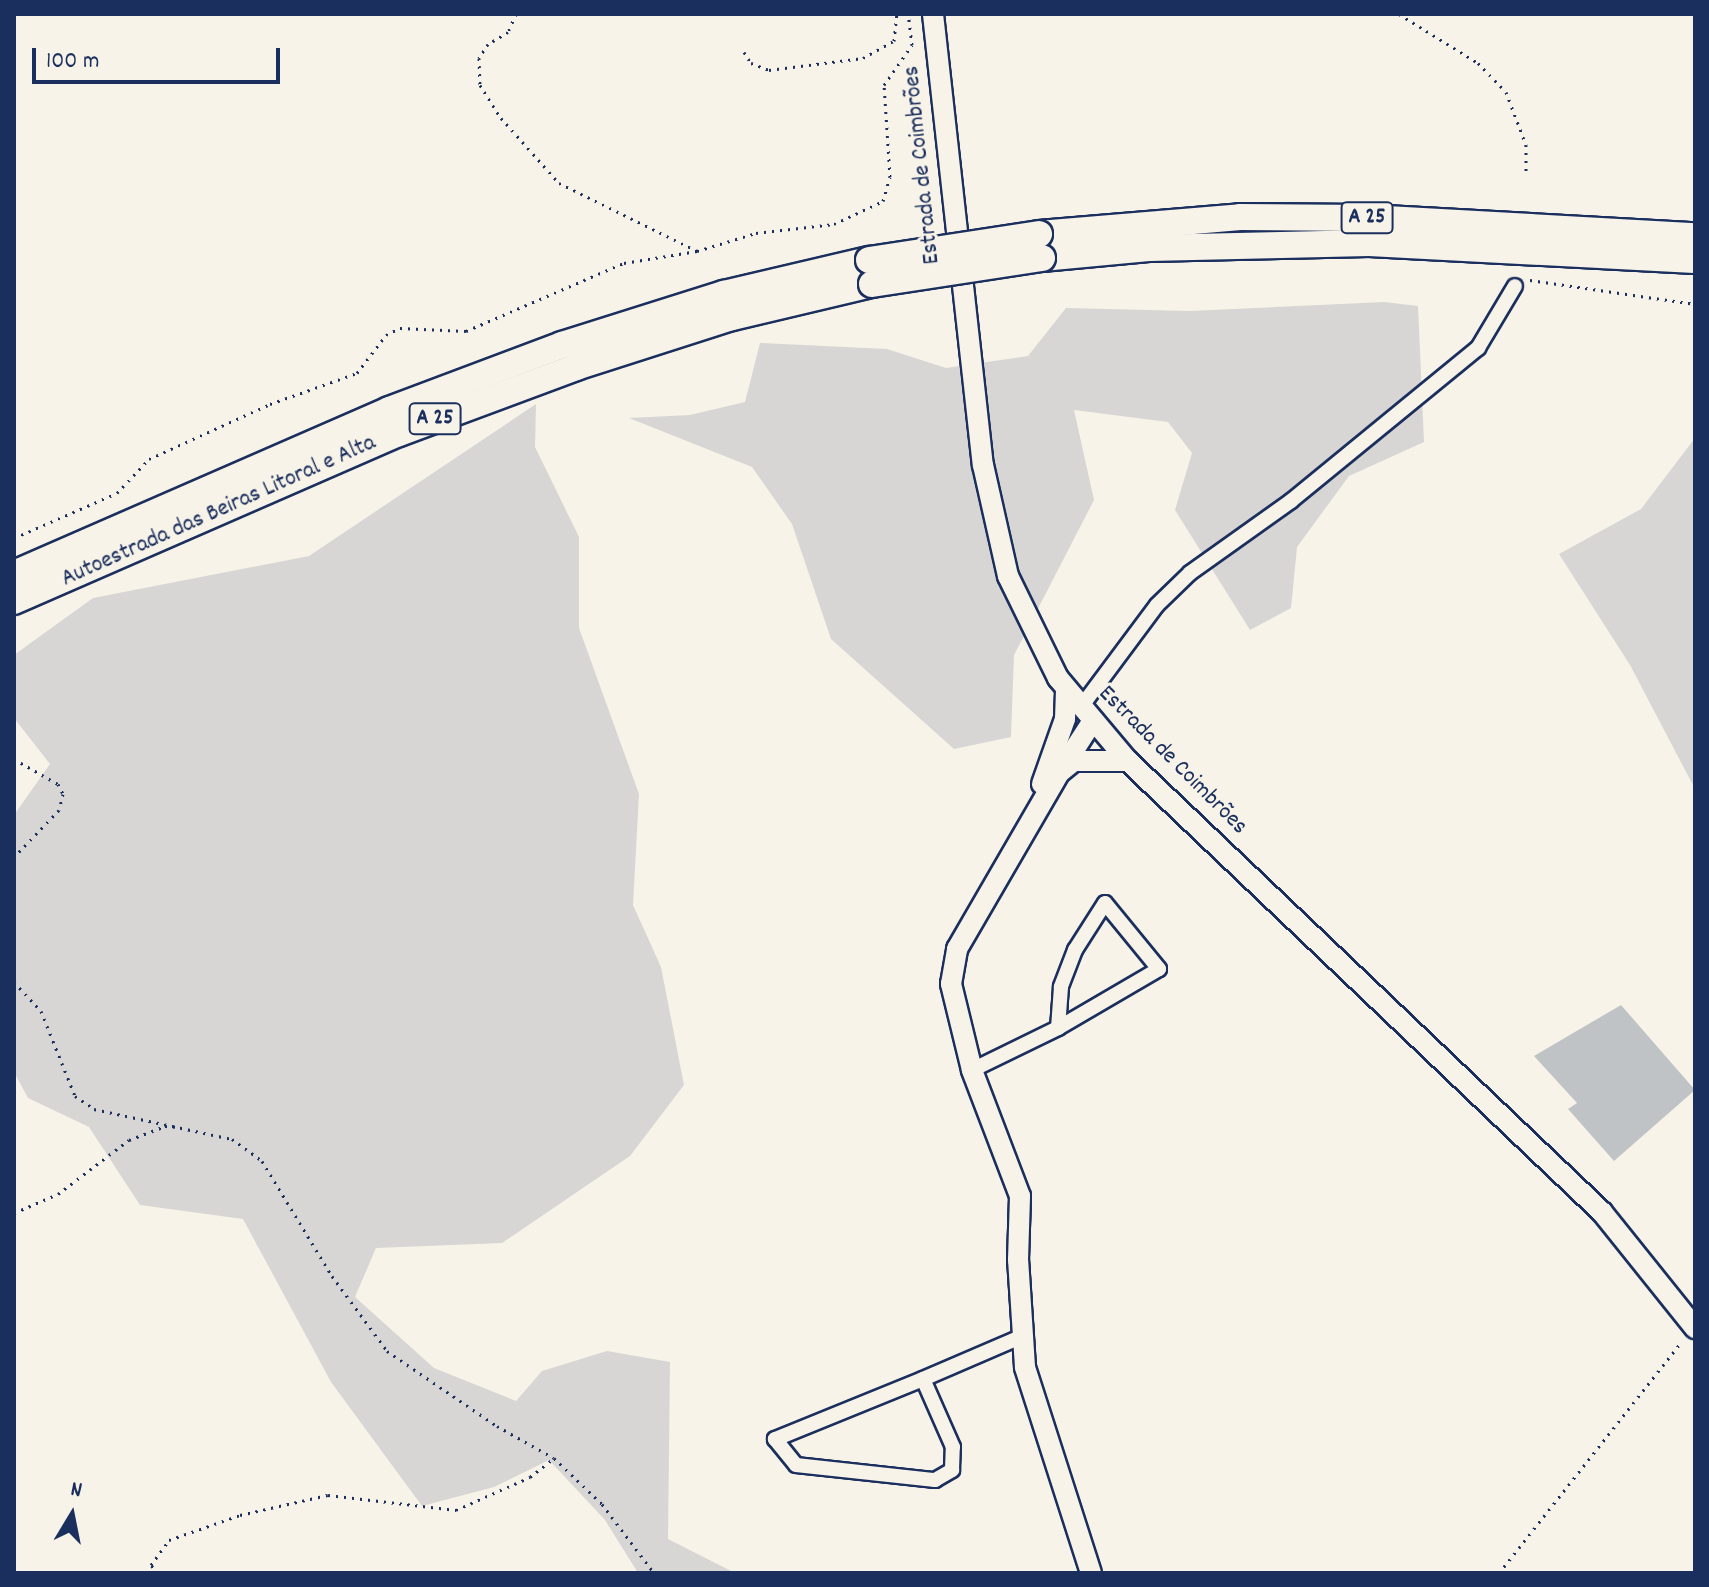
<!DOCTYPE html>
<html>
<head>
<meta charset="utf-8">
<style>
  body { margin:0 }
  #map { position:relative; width:1709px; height:1587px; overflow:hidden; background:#f7f3e8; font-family:Dekko,sans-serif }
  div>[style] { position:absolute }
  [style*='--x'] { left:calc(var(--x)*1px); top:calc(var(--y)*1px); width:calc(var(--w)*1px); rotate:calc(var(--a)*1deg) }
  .green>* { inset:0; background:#d7d6d4 }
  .building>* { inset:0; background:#c0c3c5 }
  .path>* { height:3px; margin-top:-1.5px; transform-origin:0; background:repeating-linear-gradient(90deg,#1b2f5e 0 2px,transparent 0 8px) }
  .roads { filter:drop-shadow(2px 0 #1b2f5e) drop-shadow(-2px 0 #1b2f5e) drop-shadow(0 2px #1b2f5e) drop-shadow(0 -2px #1b2f5e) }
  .street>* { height:14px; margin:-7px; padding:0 7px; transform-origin:7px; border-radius:7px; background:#f7f3e8 }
  .secondary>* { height:20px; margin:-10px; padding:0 10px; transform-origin:10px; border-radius:10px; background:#f7f3e8 }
  .highway>* { height:26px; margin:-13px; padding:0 13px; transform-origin:13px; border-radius:13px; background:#f7f3e8 }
  .bridges { filter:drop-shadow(2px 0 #1b2f5e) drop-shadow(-2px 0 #1b2f5e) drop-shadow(0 2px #1b2f5e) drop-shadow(0 -2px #1b2f5e) }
  .highway-bridge>* { height:26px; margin:-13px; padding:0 13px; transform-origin:13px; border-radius:13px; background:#f7f3e8 }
  span { translate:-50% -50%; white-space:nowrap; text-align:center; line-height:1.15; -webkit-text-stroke:6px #f7f3e8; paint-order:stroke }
  .shield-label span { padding:2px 6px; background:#f7f3e8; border:2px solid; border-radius:6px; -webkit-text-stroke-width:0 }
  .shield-label { font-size:22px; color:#1b2f5e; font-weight:700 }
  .street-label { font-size:24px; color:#1b2f5e }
  .frame { position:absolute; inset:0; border:16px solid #1b2f5e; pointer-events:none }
  .north { position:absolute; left:32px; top:1475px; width:80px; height:80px; -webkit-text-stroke:6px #f7f3e8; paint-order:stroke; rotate:10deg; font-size:22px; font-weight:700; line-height:32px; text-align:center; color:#1b2f5e }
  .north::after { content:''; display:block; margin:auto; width:28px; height:36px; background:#1b2f5e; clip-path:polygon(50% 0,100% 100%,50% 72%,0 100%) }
  .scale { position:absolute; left:32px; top:48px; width:248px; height:36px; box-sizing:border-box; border:4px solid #1b2f5e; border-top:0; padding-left:10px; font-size:24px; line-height:28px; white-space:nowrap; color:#1b2f5e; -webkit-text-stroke:6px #f7f3e8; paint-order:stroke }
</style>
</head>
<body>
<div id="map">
  <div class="green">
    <i style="clip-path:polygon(1384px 302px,1418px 306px,1424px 442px,1349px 476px,1297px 547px,1291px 608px,1250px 630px,1175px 510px,1192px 453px,1168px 422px,1074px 410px,1094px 500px,1014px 655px,1011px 737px,954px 749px,831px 639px,792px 524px,752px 467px,629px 418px,690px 415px,745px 402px,760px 343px,887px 349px,946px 368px,1028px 356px,1066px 308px,1190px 311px)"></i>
    <i style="clip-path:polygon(536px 404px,535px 447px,579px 537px,579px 628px,639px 794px,633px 905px,661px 967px,684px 1085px,630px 1156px,502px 1243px,376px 1248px,355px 1297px,434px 1368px,516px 1401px,542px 1371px,607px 1351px,670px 1362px,668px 1539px,735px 1573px,638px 1573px,605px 1520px,549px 1460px,494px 1487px,422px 1506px,331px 1382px,243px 1219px,140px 1205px,89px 1127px,28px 1098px,14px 1072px,14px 815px,50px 764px,14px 718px,14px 655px,93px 598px,309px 556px)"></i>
    <i style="clip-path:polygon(1695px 438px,1695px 789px,1630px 665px,1559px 554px,1641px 509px)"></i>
  </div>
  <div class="building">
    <i style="clip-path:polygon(1621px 1005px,1695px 1090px,1614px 1161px,1568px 1109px,1577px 1103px,1534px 1056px)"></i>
  </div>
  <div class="path">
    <i style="--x:516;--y:14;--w:20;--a:114"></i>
    <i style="--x:508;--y:32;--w:23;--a:149"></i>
    <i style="--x:488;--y:44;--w:17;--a:123"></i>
    <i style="--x:479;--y:58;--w:27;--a:88"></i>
    <i style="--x:480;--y:85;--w:39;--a:58"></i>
    <i style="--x:501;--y:118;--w:87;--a:48.3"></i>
    <i style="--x:559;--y:183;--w:154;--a:26.2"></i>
    <i style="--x:697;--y:251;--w:62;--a:-17"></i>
    <i style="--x:756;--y:233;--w:79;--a:-6.6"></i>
    <i style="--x:834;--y:224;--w:54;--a:-25.1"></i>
    <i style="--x:883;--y:201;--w:25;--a:-74"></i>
    <i style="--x:890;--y:177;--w:92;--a:-93.7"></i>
    <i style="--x:884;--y:85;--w:49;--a:-55"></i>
    <i style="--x:912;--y:45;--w:31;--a:-97"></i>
    <i style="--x:1399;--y:14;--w:93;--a:31.8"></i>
    <i style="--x:1478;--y:63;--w:40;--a:46"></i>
    <i style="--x:1506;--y:92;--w:57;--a:69.3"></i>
    <i style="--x:1526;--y:145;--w:29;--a:90"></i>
    <i style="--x:744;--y:52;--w:13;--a:58"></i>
    <i style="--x:751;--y:63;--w:19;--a:21"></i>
    <i style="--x:769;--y:70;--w:95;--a:-7.3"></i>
    <i style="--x:863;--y:58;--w:35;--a:-29"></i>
    <i style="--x:894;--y:41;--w:27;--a:-84"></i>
    <i style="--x:1530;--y:280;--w:167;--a:8.3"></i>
    <i style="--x:14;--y:538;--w:112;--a:-23.6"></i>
    <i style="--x:117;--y:493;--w:47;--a:-46.7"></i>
    <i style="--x:149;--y:459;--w:133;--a:-24.4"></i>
    <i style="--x:270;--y:404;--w:92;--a:-19.6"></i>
    <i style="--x:357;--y:373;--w:48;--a:-52.7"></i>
    <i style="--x:386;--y:335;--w:16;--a:-27"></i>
    <i style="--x:400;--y:328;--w:66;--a:2.6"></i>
    <i style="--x:466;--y:331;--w:172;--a:-23.3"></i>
    <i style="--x:624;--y:263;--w:74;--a:-9.3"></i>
    <i style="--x:14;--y:759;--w:51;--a:29.6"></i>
    <i style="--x:58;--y:784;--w:11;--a:63"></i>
    <i style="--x:63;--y:794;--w:16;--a:104"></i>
    <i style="--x:59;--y:810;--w:65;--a:133.8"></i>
    <i style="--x:14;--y:982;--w:40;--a:47"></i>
    <i style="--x:41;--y:1011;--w:92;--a:68.2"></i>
    <i style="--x:75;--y:1096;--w:23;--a:34"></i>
    <i style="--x:94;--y:1109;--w:141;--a:12.3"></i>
    <i style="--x:232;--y:1139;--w:37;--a:36"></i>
    <i style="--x:262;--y:1161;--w:135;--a:58.7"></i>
    <i style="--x:332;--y:1276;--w:93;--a:53.7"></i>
    <i style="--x:387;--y:1351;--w:133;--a:34.3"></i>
    <i style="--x:497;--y:1426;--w:65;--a:29.3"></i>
    <i style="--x:554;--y:1458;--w:66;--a:43.8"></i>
    <i style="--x:602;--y:1504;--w:86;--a:53"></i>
    <i style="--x:14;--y:1213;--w:48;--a:-23.4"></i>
    <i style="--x:58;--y:1194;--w:89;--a:-37.3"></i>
    <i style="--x:129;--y:1140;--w:39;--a:-21"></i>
    <i style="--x:165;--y:1126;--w:16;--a:4"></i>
    <i style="--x:158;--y:1573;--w:11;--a:-131"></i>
    <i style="--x:151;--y:1565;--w:31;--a:-54"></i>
    <i style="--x:169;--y:1540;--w:75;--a:-19.4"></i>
    <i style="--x:240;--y:1515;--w:90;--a:-12.8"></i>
    <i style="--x:328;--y:1495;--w:129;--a:6.7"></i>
    <i style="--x:456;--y:1510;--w:81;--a:-24"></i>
    <i style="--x:530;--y:1477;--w:31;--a:-38"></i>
    <i style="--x:1499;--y:1573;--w:295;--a:-51.7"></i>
  </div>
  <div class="roads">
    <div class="street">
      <i style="--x:1081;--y:707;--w:127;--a:-53.3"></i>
      <i style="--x:1157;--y:605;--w:46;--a:-44.1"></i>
      <i style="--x:1190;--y:573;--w:124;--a:-35.5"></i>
      <i style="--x:1291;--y:501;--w:242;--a:-39.3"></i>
      <i style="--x:1478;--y:348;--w:72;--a:-59.2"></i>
      <i style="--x:972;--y:1070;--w:96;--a:-26"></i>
      <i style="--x:1058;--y:1028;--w:117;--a:-30.3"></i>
      <i style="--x:1159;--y:969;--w:85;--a:-129.3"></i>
      <i style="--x:1105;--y:903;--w:56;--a:122.6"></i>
      <i style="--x:1075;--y:950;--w:40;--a:111"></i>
      <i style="--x:1061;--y:987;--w:41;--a:94.2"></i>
      <i style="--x:923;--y:1379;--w:160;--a:157.9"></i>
      <i style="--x:775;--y:1439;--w:33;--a:51"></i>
      <i style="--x:796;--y:1465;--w:140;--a:6.2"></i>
      <i style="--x:935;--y:1480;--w:20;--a:-30"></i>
      <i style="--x:952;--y:1470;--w:23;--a:-88"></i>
      <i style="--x:953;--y:1447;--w:74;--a:-113.8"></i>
      <i style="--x:923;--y:1379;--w:109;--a:-23.3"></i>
    </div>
    <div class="secondary">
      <i style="--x:933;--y:14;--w:454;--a:83.7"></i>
      <i style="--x:983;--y:465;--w:114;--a:77.3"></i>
      <i style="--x:1008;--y:576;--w:114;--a:63.9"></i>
      <i style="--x:1058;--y:678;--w:109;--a:49.9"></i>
      <i style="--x:1128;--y:761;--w:654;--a:43.58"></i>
      <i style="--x:1602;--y:1212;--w:149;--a:51.3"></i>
      <i style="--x:1061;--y:770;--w:57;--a:-57.1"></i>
      <i style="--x:1042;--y:784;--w:69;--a:-70.5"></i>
      <i style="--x:1065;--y:719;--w:30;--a:-88"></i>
      <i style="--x:1091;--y:1573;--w:216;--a:-107.8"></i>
      <i style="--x:1025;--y:1367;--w:107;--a:-93.7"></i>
      <i style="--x:1018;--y:1260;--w:64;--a:-88.2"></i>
      <i style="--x:1020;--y:1196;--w:135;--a:-110.9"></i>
      <i style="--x:972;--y:1070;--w:89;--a:-103.7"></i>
      <i style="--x:951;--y:984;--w:36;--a:-80"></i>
      <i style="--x:957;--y:949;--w:203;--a:-59.9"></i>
      <i style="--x:1059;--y:773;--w:19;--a:-39"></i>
      <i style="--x:1074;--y:761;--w:54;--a:0"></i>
    </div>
    <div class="highway">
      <i style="--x:1039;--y:234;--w:202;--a:-4.8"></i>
      <i style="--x:1240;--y:217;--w:128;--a:0.4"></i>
      <i style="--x:1368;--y:218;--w:327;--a:3.2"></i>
      <i style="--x:1042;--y:258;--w:107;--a:-5.3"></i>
      <i style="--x:1149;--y:248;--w:220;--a:-1.3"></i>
      <i style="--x:1369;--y:243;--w:326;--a:3"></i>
      <i style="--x:14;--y:574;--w:409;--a:-23.6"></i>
      <i style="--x:389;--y:410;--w:185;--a:-20.6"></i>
      <i style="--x:562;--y:345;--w:170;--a:-17.5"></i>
      <i style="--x:724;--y:294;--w:149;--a:-13.2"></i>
      <i style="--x:14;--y:601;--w:420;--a:-23.6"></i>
      <i style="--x:399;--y:433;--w:189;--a:-20.4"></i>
      <i style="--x:576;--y:367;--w:164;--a:-17.8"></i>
      <i style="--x:732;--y:317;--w:144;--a:-13.3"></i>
    </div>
  </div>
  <div class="bridges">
    <div class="highway-bridge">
      <i style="--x:869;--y:260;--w:172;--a:-8.7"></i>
      <i style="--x:872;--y:284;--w:172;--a:-8.7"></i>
    </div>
  </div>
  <div class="shield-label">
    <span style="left:1367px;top:218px">A 25</span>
    <span style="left:435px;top:419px">A 25</span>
  </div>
  <div class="street-label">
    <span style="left:923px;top:165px;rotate:-96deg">Estrada de Coimbrões</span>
    <span style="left:219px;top:512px;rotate:-24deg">Autoestrada das Beiras Litoral e Alta</span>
    <span style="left:1172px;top:761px;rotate:45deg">Estrada de Coimbrões</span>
  </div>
  <div class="frame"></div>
  <div class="north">N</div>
  <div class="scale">100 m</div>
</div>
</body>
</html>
